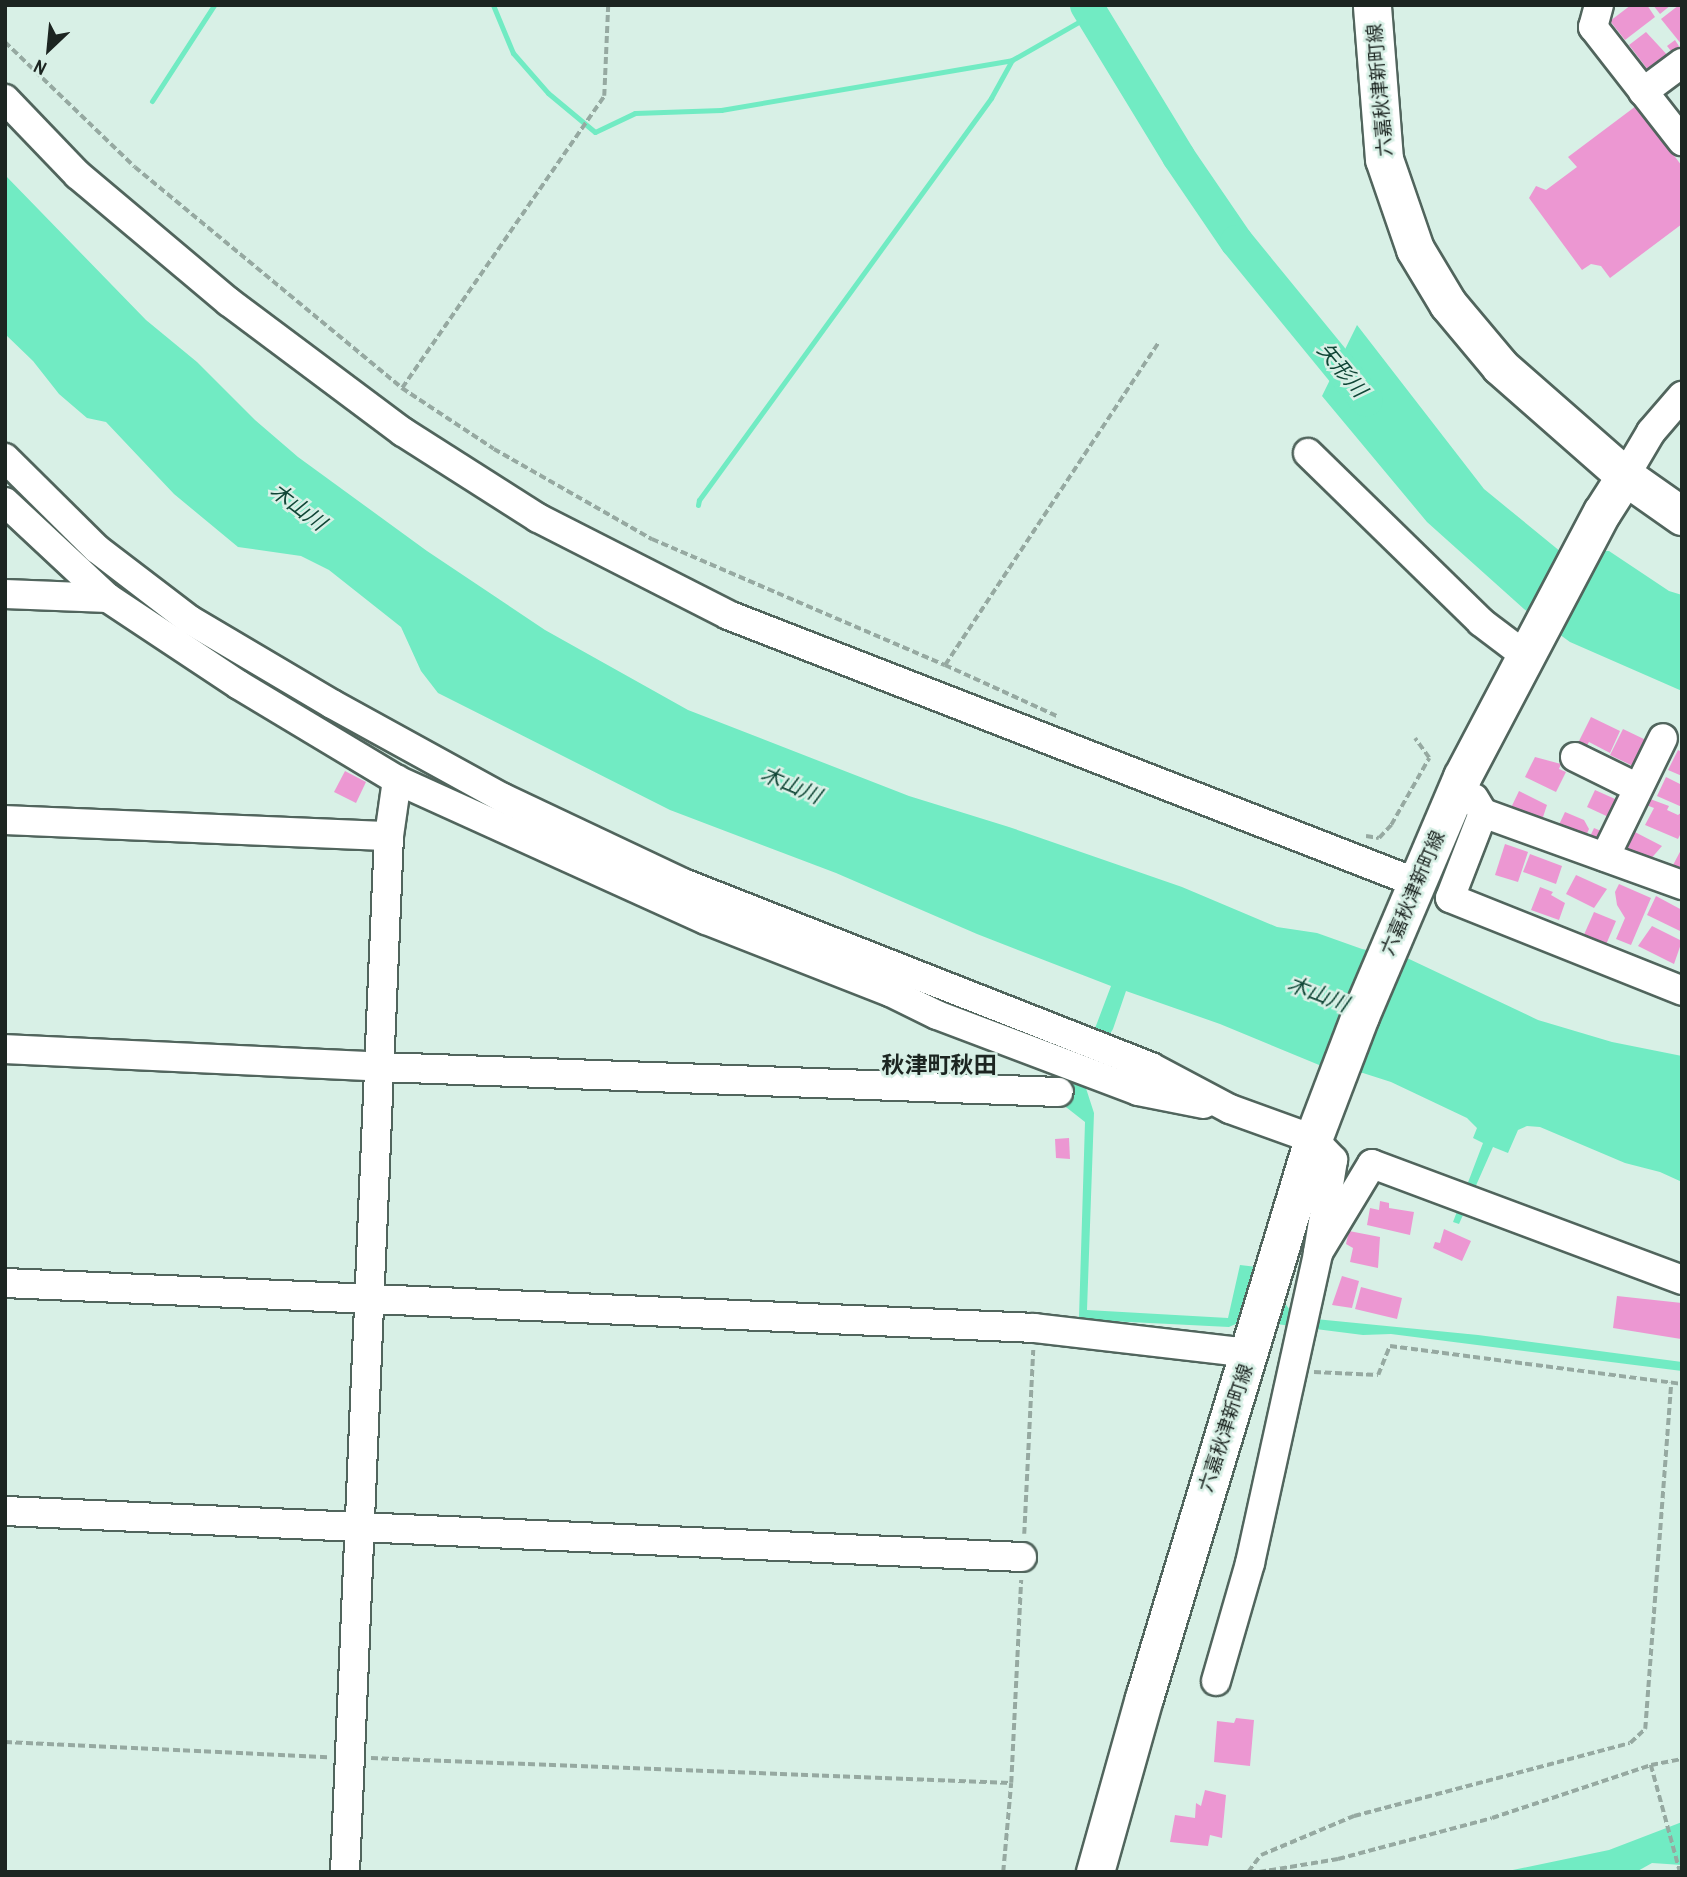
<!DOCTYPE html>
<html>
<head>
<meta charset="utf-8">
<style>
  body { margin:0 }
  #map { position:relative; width:1687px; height:1877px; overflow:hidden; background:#d8f0e6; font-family:"Archivo Narrow","Noto Sans JP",sans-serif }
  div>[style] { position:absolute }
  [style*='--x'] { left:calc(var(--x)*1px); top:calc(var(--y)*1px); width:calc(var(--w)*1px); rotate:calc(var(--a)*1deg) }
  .water>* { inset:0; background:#71ebc3 }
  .stream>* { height:5px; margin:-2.5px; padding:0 2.5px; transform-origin:2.5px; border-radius:2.5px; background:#71ebc3 }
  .river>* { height:33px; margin:-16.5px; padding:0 16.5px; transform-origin:16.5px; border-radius:16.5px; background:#71ebc3 }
  .building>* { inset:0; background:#ec97d2 }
  .path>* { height:3.5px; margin-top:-1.75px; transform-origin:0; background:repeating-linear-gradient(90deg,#96a9a1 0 7px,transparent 0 10.5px) }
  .roads { filter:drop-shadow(2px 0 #51655d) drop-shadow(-2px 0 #51655d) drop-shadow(0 2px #51655d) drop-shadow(0 -2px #51655d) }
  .minor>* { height:28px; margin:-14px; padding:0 14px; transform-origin:14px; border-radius:14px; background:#fff }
  .major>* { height:37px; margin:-18.5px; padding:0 18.5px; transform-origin:18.5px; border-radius:18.5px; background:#fff }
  span { translate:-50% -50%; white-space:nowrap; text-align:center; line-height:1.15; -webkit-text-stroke:5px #d8f0e6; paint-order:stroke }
  .street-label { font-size:19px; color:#1c2521 }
  .water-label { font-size:21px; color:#104636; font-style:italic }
  .quarter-label { font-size:23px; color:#1c2521; font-weight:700 }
  .frame { position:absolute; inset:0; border:7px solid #1c2521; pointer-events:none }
  .north { position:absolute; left:14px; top:14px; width:70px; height:70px; -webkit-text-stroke:5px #d8f0e6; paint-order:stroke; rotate:206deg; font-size:19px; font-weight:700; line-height:28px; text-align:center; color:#1c2521 }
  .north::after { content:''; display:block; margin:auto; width:24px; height:32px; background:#1c2521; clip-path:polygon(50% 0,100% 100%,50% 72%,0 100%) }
</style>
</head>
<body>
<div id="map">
  <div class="water">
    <i style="clip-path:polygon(5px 175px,146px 320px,197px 362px,255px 420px,298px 457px,427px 551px,545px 630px,688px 710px,909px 796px,1009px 827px,1182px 887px,1277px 927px,1317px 933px,1362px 949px,1407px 958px,1538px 1020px,1612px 1042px,1682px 1056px,1682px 1182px,1660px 1172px,1625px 1163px,1540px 1127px,1527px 1126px,1518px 1130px,1508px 1153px,1493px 1147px,1459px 1224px,1453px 1222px,1483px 1143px,1473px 1138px,1477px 1128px,1467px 1118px,1391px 1082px,1363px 1073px,1324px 1067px,1220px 1024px,1126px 991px,1113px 1029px,1083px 1079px,1094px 1113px,1087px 1310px,1228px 1318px,1240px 1265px,1257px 1267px,1253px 1278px,1284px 1302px,1295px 1317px,1478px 1335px,1682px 1362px,1682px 1371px,1391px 1334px,1363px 1335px,1276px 1324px,1238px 1323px,1229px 1327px,1090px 1320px,1079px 1317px,1085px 1122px,1057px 1100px,1059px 1092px,1077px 1076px,1111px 986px,977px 934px,836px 873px,670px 810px,438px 693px,421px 671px,401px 627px,329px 570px,301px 556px,238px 547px,174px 494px,106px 422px,87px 418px,59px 394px,33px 361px,5px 334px)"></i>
    <i style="clip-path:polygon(1357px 325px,1484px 489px,1561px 552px,1609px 551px,1669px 591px,1682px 595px,1682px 691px,1570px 642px,1524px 609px,1427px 522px,1322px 396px)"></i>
    <i style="clip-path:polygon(1682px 1822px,1682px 1865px,1652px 1863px,1636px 1872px,1503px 1872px,1609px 1850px)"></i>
  </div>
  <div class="stream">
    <i style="--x:493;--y:5;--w:52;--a:67.4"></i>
    <i style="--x:513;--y:53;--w:53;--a:48.8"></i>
    <i style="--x:548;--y:93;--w:61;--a:39.7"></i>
    <i style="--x:595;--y:132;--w:44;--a:-25.4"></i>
    <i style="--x:635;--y:113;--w:86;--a:-2"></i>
    <i style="--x:721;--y:110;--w:295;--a:-9.7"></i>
    <i style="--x:1012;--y:60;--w:91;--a:-29.7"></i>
    <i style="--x:152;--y:101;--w:114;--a:-57.1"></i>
    <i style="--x:698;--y:505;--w:5;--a:-79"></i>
    <i style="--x:699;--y:500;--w:497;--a:-54"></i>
    <i style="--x:991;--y:98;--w:43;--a:-61.1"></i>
  </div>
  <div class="river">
    <i style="--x:1086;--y:5;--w:177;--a:58.6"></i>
    <i style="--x:1178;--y:156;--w:103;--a:55.7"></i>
    <i style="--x:1236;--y:241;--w:205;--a:50.7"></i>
  </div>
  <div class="building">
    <i style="clip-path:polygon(1631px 5px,1647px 5px,1655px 17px,1625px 40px,1610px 21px)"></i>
    <i style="clip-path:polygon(1653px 5px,1671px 5px,1660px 14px)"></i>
    <i style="clip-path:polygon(1679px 5px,1682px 5px,1682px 45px,1661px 19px)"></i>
    <i style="clip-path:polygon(1646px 32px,1671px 59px,1651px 74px,1629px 45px)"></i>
    <i style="clip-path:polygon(1675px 40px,1682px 51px,1675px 56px,1667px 46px)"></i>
    <i style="clip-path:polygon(1636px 106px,1682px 166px,1682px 224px,1610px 278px,1601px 266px,1591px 264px,1582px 270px,1529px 198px,1536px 186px,1546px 190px,1577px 167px,1568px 157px)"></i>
    <i style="clip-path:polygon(1591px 717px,1620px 731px,1610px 753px,1589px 742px,1586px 747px,1578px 743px)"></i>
    <i style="clip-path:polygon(1623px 729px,1648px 741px,1635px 767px,1610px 755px)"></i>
    <i style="clip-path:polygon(1678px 750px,1682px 752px,1682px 776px,1668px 770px)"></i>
    <i style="clip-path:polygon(1535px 757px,1561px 764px,1559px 769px,1566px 772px,1556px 792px,1525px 777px)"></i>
    <i style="clip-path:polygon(345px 771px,366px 782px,356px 803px,334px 792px)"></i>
    <i style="clip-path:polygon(1666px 777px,1682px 785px,1682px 807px,1657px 796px)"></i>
    <i style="clip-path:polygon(1595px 790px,1624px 803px,1615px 820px,1587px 807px)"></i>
    <i style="clip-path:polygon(1519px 791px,1547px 805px,1539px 829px,1508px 814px)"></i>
    <i style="clip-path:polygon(1642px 796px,1669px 806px,1667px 810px,1678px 815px,1682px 812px,1682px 831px,1678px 839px,1645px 825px,1654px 808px,1639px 802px)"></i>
    <i style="clip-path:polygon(1565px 812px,1584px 820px,1589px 829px,1583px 843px,1556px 831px)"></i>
    <i style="clip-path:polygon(1594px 828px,1608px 834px,1602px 848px,1588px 841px)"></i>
    <i style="clip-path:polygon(1631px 830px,1662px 846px,1649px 861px,1623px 848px)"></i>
    <i style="clip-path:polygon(1505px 844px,1528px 852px,1518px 882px,1495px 875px)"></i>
    <i style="clip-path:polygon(1682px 848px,1682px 871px,1672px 867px)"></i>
    <i style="clip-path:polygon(1530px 854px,1562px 866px,1556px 884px,1523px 872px)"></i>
    <i style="clip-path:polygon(1576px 875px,1607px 889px,1594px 908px,1566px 894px)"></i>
    <i style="clip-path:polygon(1619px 884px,1651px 898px,1631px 945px,1616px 939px,1625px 918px,1617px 905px,1615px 892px)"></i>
    <i style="clip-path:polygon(1540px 887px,1553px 892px,1551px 895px,1565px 903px,1559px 920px,1531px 910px)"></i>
    <i style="clip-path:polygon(1656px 896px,1682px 910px,1680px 931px,1647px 915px)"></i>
    <i style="clip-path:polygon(1594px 912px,1616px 921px,1605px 947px,1583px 937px)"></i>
    <i style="clip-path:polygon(1652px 926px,1682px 941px,1674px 964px,1638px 946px)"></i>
    <i style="clip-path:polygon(1069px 1138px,1070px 1159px,1056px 1158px,1055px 1139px)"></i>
    <i style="clip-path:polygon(1380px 1201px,1389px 1203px,1389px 1208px,1414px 1212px,1410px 1235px,1367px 1225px,1370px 1208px,1379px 1210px)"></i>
    <i style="clip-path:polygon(1444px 1229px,1471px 1241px,1462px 1261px,1433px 1248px,1435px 1242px,1440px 1243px)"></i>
    <i style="clip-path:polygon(1349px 1231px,1380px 1237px,1378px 1268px,1350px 1262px,1353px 1248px,1346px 1244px)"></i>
    <i style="clip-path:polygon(1342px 1276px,1359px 1281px,1352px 1308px,1332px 1305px)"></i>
    <i style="clip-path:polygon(1361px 1287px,1402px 1298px,1397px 1319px,1355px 1309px)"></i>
    <i style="clip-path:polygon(1617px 1296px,1682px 1303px,1681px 1339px,1613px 1328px)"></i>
    <i style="clip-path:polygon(1236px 1718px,1254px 1720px,1250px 1766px,1214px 1762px,1217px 1721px,1234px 1723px)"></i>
    <i style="clip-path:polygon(1205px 1790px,1226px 1795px,1222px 1838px,1210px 1835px,1208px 1846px,1170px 1842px,1175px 1815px,1195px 1818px,1196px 1803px,1201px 1806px)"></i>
  </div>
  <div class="path">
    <i style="--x:5;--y:42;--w:180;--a:43.9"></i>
    <i style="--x:135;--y:167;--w:347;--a:39.6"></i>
    <i style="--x:402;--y:388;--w:110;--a:33.5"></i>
    <i style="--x:494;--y:449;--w:182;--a:29.7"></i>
    <i style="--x:652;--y:539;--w:319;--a:23.3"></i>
    <i style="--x:945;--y:665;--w:386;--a:-56.5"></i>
    <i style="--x:402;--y:388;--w:355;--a:-55.3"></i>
    <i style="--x:604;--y:96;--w:91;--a:-87.5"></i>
    <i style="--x:945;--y:665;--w:125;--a:24.5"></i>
    <i style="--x:1366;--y:836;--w:13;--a:9"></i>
    <i style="--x:1379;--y:838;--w:18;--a:-47"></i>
    <i style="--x:1391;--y:825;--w:77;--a:-60.4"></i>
    <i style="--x:1429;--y:758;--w:24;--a:-126"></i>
    <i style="--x:1314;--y:1372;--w:64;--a:2.7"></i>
    <i style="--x:1378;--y:1375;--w:31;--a:-68"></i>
    <i style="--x:1390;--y:1346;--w:294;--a:7.4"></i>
    <i style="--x:1024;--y:1534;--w:184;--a:-87.2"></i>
    <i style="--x:5;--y:1742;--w:323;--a:2.7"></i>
    <i style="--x:371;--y:1758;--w:640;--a:2.24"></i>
    <i style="--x:1651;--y:1765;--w:111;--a:74.8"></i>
    <i style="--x:1003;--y:1872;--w:89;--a:-84.9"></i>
    <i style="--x:1011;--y:1783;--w:203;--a:-87.2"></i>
    <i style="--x:1248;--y:1872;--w:21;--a:-53"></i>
    <i style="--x:1261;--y:1855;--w:101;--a:-22.8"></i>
    <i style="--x:1354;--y:1816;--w:285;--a:-14.8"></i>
    <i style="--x:1630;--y:1743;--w:21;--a:-43"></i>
    <i style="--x:1645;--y:1729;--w:347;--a:-85.7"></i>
    <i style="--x:1259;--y:1872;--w:80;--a:-9.3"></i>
    <i style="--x:1338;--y:1859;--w:159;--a:-14.9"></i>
    <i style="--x:1492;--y:1818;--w:168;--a:-18.4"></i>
    <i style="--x:1651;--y:1765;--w:32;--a:-11"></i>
  </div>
  <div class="roads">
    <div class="minor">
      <i style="--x:1599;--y:5;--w:23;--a:105"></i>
      <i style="--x:1593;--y:27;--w:145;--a:52"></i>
      <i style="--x:1643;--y:92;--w:49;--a:-36.6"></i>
      <i style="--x:5;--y:99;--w:105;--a:46.2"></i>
      <i style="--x:78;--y:175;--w:197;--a:40.1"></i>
      <i style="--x:229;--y:302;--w:217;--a:36.8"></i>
      <i style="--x:403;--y:432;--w:160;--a:32.5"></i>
      <i style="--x:538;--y:518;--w:213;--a:27"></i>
      <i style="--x:728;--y:615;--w:739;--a:21.25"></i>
      <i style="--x:1308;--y:453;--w:242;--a:44.3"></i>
      <i style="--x:1481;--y:622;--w:56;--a:37.1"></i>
      <i style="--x:5;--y:458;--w:129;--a:44.7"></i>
      <i style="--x:97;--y:549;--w:117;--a:37.4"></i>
      <i style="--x:190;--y:620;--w:165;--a:30.6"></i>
      <i style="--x:332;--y:704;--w:195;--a:28.8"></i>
      <i style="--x:503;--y:798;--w:199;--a:25.3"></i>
      <i style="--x:683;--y:883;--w:503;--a:21.46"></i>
      <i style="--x:1151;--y:1067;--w:89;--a:28"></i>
      <i style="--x:1230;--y:1109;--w:88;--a:19.9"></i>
      <i style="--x:1313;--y:1139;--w:29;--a:46"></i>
      <i style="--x:1333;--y:1160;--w:94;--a:99.2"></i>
      <i style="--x:1625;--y:476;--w:51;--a:-59.4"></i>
      <i style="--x:1651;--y:432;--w:48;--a:-49.3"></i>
      <i style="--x:5;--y:502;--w:141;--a:43"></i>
      <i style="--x:108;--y:598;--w:157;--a:33.6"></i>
      <i style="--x:239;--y:685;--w:184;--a:31"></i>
      <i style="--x:397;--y:780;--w:339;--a:24.4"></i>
      <i style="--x:706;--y:920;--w:198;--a:21.4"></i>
      <i style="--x:890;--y:992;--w:52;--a:26.1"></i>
      <i style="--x:937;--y:1015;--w:215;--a:20.7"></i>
      <i style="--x:1138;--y:1091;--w:67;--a:11.1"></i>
      <i style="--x:5;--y:594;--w:103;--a:2.2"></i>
      <i style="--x:1575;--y:757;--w:70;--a:26.2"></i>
      <i style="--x:1474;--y:798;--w:17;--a:59"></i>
      <i style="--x:1483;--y:813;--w:212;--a:19.9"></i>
      <i style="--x:1483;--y:813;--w:91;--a:111.2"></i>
      <i style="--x:1450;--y:898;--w:250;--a:21.8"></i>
      <i style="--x:5;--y:820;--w:384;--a:2.4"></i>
      <i style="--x:1605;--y:857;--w:132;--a:-64"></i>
      <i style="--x:5;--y:1049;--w:375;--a:2.7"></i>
      <i style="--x:380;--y:1067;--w:679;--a:2.11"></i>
      <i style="--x:5;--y:1283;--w:1030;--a:2.5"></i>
      <i style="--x:1034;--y:1328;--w:217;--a:6.6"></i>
      <i style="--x:5;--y:1511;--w:1018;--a:2.59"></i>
      <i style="--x:1216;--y:1681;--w:123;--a:-73.9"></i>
      <i style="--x:1250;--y:1563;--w:317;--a:-77.6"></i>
      <i style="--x:1318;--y:1253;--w:104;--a:-58.8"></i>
      <i style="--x:1372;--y:1164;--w:331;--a:20.5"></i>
      <i style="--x:345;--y:1872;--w:1037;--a:-87.57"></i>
      <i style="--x:389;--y:836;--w:57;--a:-81.9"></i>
    </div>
    <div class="major">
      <i style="--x:1625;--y:476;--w:70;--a:35.1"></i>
      <i style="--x:1095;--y:1872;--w:181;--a:-74.3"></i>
      <i style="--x:1144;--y:1698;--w:584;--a:-73.18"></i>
      <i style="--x:1313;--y:1139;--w:132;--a:-69.1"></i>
      <i style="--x:1360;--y:1016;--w:260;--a:-66.9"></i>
      <i style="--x:1462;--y:777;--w:300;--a:-62.2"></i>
      <i style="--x:1602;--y:512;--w:43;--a:-57.4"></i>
      <i style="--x:1625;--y:476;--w:167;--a:-138.7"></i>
      <i style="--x:1500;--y:366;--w:81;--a:-130"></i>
      <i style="--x:1448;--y:304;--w:64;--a:-121"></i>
      <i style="--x:1415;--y:249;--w:95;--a:-109"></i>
      <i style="--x:1384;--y:159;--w:154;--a:-94.5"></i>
    </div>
  </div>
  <div class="street-label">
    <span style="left:1380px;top:90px;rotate:-95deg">六嘉秋津新町線</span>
    <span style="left:1413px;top:893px;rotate:-67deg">六嘉秋津新町線</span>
    <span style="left:1226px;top:1428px;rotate:-72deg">六嘉秋津新町線</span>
  </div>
  <div class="water-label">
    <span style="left:1342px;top:370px;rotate:50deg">矢形川</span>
    <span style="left:298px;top:507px;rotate:37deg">木山川</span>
    <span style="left:791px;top:785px;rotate:23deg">木山川</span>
    <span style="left:1318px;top:994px;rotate:21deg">木山川</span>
  </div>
  <div class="quarter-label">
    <span style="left:939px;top:1065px">秋津町秋田</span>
  </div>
  <div class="frame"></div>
  <div class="north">N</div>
</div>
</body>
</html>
